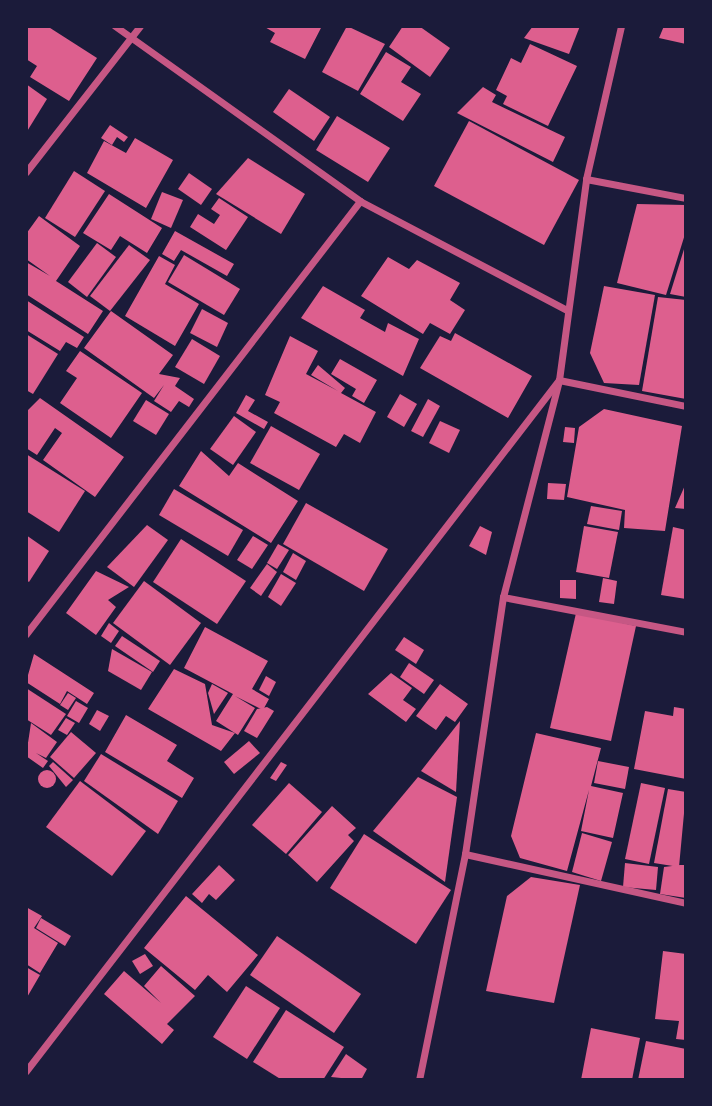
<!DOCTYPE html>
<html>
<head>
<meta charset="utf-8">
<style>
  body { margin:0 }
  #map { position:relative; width:712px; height:1106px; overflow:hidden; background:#1b1b3a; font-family:Figtree,sans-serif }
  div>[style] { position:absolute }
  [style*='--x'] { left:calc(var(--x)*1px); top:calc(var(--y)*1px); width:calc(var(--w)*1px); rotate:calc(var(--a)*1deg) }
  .building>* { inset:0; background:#dd5f8e }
  .round { border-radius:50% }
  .minor>* { height:7px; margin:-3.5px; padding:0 3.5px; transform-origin:3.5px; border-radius:3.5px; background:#c65784 }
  span { translate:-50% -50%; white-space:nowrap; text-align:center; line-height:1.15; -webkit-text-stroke:5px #1b1b3a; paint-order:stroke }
  .frame { position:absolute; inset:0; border:28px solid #1b1b3a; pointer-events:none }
</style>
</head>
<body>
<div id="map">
  <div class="building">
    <i style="clip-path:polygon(26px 26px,47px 26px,97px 58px,69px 101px,30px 77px,37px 66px,26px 59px)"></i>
    <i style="clip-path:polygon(263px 26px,322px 26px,305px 59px,270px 42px,275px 33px)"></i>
    <i style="clip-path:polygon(347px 26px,385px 44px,358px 91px,322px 72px)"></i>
    <i style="clip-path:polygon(403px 26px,419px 26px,450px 48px,430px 77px,389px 47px)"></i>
    <i style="clip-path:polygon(533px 26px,580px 26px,569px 54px,524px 38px)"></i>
    <i style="clip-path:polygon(664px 26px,686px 26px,686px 44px,659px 38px)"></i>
    <i style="clip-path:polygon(530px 44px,577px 66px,548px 126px,503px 104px,507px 96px,496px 90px,511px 58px,521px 63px)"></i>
    <i style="clip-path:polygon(386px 52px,411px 67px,401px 82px,421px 94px,403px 121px,360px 94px)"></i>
    <i style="clip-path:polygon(26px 84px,47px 99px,26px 133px)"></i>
    <i style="clip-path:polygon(483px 87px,496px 95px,492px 102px,565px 137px,553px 162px,457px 113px)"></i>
    <i style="clip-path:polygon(289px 89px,330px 117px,314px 141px,273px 112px)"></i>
    <i style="clip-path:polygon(337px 116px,390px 148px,368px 182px,316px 150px)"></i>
    <i style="clip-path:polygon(469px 121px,579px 180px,544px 245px,434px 186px)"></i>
    <i style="clip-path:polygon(110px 125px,128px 137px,124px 142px,117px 137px,112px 145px,101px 138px)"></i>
    <i style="clip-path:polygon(135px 138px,173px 160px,146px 208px,87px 173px,104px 141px,126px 153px)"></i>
    <i style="clip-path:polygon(248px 158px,305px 194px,281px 234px,216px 194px)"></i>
    <i style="clip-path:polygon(74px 171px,105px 191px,75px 237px,45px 218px)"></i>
    <i style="clip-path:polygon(189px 173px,212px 189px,201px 205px,178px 189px)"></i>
    <i style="clip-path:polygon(162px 192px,183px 200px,171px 228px,151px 219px)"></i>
    <i style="clip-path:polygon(109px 194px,162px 228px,147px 253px,120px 236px,111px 250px,83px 233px)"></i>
    <i style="clip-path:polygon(219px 198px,248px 217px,226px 250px,190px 227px,198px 214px,214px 224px,220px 215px,211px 209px)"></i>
    <i style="clip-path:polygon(637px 204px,686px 205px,686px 231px,666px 295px,617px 283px)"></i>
    <i style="clip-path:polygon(39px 216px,80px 246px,56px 281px,103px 311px,88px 334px,26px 294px,26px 262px,50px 276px,26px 259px,26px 234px)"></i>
    <i style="clip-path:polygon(175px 231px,234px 264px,227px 276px,181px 250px,174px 261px,162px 254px)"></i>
    <i style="clip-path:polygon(97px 243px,116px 257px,87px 297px,68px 282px)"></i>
    <i style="clip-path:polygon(129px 245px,150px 260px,110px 311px,90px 296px)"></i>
    <i style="clip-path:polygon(685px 246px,686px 246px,686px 297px,670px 294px)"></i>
    <i style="clip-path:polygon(184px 255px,240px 289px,224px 315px,168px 282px)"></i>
    <i style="clip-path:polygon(159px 256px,175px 265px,165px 284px,199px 304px,175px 346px,125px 316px)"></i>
    <i style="clip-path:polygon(388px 257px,409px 269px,417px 260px,460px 283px,450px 300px,465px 310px,450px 334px,430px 323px,423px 334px,361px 296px)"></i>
    <i style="clip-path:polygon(323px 286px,365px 310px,360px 318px,385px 332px,388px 323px,419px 339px,403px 376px,301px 318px)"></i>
    <i style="clip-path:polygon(604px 286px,655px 295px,639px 385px,604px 383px,590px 353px)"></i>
    <i style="clip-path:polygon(658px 297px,686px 300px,686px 399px,642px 391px)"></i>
    <i style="clip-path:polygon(26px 300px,84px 337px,77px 348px,66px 342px,60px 351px,26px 330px)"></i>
    <i style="clip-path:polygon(202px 309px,228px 323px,217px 347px,190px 333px)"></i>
    <i style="clip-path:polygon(111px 311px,173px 355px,159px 374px,180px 378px,175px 386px,194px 399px,189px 407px,179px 401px,171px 412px,154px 401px,164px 385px,154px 398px,84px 348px)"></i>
    <i style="clip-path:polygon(455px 333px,532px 376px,508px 418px,420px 368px,440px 336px,451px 341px)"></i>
    <i style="clip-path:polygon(26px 334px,58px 354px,33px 394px,26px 390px)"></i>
    <i style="clip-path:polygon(290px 336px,318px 351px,306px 374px,338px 391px,311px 375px,318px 365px,345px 388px,341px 393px,376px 412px,360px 443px,344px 434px,336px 447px,274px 413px,280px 402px,265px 395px)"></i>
    <i style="clip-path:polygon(192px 339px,220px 356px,204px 384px,175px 367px)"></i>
    <i style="clip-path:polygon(80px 351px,142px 393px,111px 438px,60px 403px,77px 378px,66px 371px)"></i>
    <i style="clip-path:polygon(340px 359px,377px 380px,364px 403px,352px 396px,356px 389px,331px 374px)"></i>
    <i style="clip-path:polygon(400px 394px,417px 404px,404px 427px,387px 417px)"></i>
    <i style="clip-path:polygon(246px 395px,255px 400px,248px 411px,268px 422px,264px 429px,236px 413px)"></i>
    <i style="clip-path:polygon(40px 398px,124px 457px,95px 497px,43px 460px,62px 433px,55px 428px,37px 455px,26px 448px,26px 412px)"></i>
    <i style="clip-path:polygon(428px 399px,440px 406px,423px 437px,411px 431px)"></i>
    <i style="clip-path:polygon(146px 400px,169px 414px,156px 435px,133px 421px)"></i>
    <i style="clip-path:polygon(604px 409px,682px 426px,665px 531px,624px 528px,625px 510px,567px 497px,579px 427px)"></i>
    <i style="clip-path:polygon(234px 416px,256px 432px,233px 465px,210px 449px)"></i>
    <i style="clip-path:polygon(440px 421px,460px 430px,449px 453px,429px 443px)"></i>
    <i style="clip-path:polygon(271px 426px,320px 454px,299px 490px,250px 463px)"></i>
    <i style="clip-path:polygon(565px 427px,575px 428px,574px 443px,563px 442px)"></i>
    <i style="clip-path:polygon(201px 451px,229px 476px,238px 463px,298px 501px,271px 543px,179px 486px)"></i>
    <i style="clip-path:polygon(26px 454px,85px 491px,59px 532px,26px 511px)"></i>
    <i style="clip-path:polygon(548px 483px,566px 484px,564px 500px,547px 499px)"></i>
    <i style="clip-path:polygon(686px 483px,686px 509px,675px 508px)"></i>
    <i style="clip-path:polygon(174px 489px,243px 530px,228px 556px,159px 515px)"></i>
    <i style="clip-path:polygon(306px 503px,388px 549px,364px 591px,283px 544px)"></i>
    <i style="clip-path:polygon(591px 506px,622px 511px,619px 530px,587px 524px)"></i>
    <i style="clip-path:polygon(147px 525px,168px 540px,134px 587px,107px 567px)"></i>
    <i style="clip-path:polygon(480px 526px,492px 532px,486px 555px,469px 546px)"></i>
    <i style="clip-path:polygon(584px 526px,618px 532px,609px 578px,576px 572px)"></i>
    <i style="clip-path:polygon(673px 527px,686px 530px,686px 599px,661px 595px)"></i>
    <i style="clip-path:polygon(26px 535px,49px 551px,29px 582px,26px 580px)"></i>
    <i style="clip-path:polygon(253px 536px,268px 545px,252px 569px,237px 560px)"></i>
    <i style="clip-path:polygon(181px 539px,246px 581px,217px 624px,153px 582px)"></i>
    <i style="clip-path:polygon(278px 544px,289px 550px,277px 569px,267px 563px)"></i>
    <i style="clip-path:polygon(293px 553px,306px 561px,296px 580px,283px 572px)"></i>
    <i style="clip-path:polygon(267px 564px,277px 572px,261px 596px,250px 588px)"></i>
    <i style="clip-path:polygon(96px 571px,129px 587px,108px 600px,116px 607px,96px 635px,66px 613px)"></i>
    <i style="clip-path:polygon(281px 574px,296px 583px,281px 606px,268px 597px)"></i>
    <i style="clip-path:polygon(603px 578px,617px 581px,614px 604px,599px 602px)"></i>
    <i style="clip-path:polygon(560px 580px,576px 580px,576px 599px,560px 598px)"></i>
    <i style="clip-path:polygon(144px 581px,201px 623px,170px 665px,113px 623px)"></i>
    <i style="clip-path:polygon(576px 613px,636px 626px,611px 741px,550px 728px)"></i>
    <i style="clip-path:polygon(109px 623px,119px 631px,111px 643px,101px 636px)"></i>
    <i style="clip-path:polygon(205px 627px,268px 661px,252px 689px,269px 699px,263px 710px,235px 696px,255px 708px,238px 735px,216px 721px,233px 694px,184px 668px)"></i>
    <i style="clip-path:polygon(122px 636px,160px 661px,153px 672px,115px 646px)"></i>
    <i style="clip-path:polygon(404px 637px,424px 650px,416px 664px,395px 650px)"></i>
    <i style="clip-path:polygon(112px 649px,152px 672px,141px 690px,108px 671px)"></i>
    <i style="clip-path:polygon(34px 654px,94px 693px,87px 704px,67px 691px,60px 704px,26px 682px)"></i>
    <i style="clip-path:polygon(409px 663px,434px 680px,424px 694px,400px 677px)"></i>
    <i style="clip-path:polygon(174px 669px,205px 684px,212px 725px,235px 733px,221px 751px,148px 709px)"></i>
    <i style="clip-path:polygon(391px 673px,412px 688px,403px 700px,416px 709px,406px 722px,368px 694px)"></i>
    <i style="clip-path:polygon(266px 676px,276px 682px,269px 696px,259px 690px)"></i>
    <i style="clip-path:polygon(212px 684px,228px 693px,214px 714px,208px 693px)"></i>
    <i style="clip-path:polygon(440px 684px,468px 704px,455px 722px,446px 716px,436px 730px,416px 716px)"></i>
    <i style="clip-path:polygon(26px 688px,66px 714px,51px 735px,26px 719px)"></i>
    <i style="clip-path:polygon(68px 693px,76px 698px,68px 710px,60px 705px)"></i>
    <i style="clip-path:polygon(76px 701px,88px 708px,79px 723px,67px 716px)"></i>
    <i style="clip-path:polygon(267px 707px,274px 711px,257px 738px,244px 731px,257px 709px)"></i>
    <i style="clip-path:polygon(674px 707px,686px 709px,686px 779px,634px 769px,645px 711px,673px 716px)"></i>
    <i style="clip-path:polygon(97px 710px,109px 716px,100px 731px,89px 724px)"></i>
    <i style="clip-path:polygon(126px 715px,177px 745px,167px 761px,194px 778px,182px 798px,105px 752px)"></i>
    <i style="clip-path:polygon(66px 718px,75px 723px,67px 735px,58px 730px)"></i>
    <i style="clip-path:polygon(460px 721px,456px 792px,421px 771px)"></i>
    <i style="clip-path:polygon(31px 723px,57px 742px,46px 758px,36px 753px,48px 761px,43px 768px,26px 756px)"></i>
    <i style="clip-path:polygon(71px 732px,96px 753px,74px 778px,50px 757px)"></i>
    <i style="clip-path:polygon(536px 733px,601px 748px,591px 786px,623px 793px,613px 838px,581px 831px,589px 790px,567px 871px,520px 858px,511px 836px)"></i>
    <i style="clip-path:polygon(249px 741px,260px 753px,234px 774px,224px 762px)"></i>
    <i style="clip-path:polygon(101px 754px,178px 801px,158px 834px,84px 781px)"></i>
    <i style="clip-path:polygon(598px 761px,629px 767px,625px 789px,594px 783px)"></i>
    <i style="clip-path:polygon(53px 762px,73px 780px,66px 787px,49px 766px)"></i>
    <i style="clip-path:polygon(281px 762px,287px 765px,276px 781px,270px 778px)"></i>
    <i class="round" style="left:38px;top:770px;width:18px;height:18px"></i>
    <i style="clip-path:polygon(418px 777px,457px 797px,445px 882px,373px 831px)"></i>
    <i style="clip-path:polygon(80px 781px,146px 831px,112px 876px,46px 827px)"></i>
    <i style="clip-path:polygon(289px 783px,322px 812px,286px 854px,252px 825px)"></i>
    <i style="clip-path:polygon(641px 783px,665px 788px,649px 864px,625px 859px)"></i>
    <i style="clip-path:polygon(668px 789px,686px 792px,679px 867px,654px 863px)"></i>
    <i style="clip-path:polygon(332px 806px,356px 828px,348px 835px,354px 841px,317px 882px,288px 855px)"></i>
    <i style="clip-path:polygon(582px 833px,612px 842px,601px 881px,572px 872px)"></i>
    <i style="clip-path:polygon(364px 834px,451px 890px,416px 944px,330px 888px)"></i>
    <i style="clip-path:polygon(625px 863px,658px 867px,656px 890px,623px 887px)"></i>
    <i style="clip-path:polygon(219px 865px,235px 880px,216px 900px,209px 894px,202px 903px,192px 894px)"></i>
    <i style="clip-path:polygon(680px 865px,686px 865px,686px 898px,660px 894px,664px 867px)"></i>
    <i style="clip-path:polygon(531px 877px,580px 885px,554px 1003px,486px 991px,507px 896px)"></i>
    <i style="clip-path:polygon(186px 896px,258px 955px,227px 992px,208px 975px,195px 990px,144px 948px)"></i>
    <i style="clip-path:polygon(26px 907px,42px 916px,34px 928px,58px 943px,40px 973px,26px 964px)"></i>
    <i style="clip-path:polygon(41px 918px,71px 936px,65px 946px,36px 928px)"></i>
    <i style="clip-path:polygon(277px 936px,361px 994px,334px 1033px,250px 975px)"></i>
    <i style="clip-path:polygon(663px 951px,686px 954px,686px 1040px,676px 1039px,679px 1021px,655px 1019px)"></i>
    <i style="clip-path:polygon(145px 954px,153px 966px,140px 974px,132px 961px)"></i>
    <i style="clip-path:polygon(161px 966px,195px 996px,167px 1024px,174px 1030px,162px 1044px,104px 994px,124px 971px,161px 1003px,144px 986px)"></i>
    <i style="clip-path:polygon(26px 967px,40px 975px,26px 999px)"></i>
    <i style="clip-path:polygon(246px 986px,280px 1008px,247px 1059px,213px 1037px)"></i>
    <i style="clip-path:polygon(286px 1010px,344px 1047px,323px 1080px,282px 1080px,253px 1062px)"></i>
    <i style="clip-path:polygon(591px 1028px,640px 1038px,632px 1080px,581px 1080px)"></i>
    <i style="clip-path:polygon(646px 1041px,686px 1049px,686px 1080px,638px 1080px)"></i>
    <i style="clip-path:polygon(346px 1054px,367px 1069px,361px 1080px,331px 1077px)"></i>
  </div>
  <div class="minor">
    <i style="--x:115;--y:26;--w:301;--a:35.5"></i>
    <i style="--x:360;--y:201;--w:234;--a:27.8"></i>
    <i style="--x:26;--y:172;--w:185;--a:-52"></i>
    <i style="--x:586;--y:179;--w:102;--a:10.8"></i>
    <i style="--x:503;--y:597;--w:186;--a:10.8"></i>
    <i style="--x:26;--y:634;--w:547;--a:-52.35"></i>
    <i style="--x:465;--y:854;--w:226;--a:12.5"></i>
    <i style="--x:26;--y:1071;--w:873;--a:-52.36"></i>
    <i style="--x:559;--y:380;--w:130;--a:11.6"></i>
    <i style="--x:419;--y:1080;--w:231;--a:-78.5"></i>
    <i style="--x:465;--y:854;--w:260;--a:-81.6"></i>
    <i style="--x:503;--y:597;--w:224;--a:-75.5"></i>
    <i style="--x:559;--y:380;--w:203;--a:-82.3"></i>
    <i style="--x:586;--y:179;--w:157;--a:-77.1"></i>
  </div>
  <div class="frame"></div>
</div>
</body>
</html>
